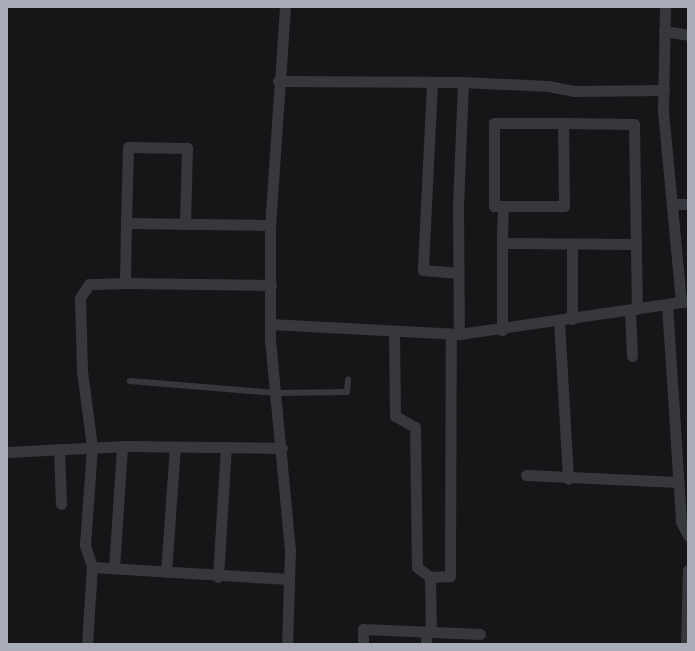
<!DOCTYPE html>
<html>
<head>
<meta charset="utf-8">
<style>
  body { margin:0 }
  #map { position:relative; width:695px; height:651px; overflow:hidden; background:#161618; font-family:"Source Sans 3",sans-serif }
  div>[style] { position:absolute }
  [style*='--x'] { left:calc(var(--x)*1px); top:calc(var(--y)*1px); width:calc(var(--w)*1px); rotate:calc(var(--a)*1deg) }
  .lane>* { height:5.5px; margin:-2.75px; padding:0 2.75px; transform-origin:2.75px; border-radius:2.75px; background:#37383d }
  .street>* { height:11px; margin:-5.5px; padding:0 5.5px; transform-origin:5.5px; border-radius:5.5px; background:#37383d }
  span { translate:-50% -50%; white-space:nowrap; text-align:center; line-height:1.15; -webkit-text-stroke:4px #111113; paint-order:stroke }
  .frame { position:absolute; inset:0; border:8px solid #a8adb8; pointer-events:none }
</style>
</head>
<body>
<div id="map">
  <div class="lane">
    <i style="--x:130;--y:381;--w:146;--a:4.7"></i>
    <i style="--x:276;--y:393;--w:71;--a:-0.8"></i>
    <i style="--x:347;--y:392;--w:12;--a:-85"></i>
  </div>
  <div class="street">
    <i style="--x:285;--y:7;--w:219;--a:93.9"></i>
    <i style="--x:270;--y:225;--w:114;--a:90"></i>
    <i style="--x:270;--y:339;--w:213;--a:84.6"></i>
    <i style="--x:290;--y:551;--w:93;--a:91.8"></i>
    <i style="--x:665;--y:7;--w:104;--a:91.1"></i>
    <i style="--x:663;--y:111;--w:192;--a:84.6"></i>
    <i style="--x:664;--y:31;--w:24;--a:9"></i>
    <i style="--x:278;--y:81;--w:185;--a:0.3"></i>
    <i style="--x:463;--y:82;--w:122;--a:92.3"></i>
    <i style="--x:458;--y:204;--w:130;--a:89.6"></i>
    <i style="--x:463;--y:82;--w:85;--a:2.7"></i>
    <i style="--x:548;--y:86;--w:26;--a:11"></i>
    <i style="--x:574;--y:91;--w:90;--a:-0.6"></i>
    <i style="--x:432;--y:83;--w:187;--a:92.8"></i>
    <i style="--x:423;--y:270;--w:35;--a:5"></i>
    <i style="--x:563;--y:123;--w:83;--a:89.3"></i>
    <i style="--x:564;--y:206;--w:70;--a:180"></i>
    <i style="--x:494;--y:206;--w:83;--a:-90"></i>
    <i style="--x:494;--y:123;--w:69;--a:0"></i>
    <i style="--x:563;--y:123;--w:71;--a:0.8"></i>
    <i style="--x:634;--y:124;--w:185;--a:89.1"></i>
    <i style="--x:672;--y:204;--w:16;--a:0"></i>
    <i style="--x:503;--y:206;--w:37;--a:92"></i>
    <i style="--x:502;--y:243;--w:134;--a:0.4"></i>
    <i style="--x:126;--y:223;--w:76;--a:-88.5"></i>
    <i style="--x:128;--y:147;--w:59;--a:1"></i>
    <i style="--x:187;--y:148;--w:76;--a:91.5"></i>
    <i style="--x:270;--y:225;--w:144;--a:-179.2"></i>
    <i style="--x:126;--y:223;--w:60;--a:91"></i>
    <i style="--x:125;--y:283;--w:146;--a:0.8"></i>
    <i style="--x:572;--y:244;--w:75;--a:90"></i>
    <i style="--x:125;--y:283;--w:36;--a:178"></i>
    <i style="--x:89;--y:284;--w:17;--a:123"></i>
    <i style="--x:80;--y:298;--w:73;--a:88.4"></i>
    <i style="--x:82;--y:371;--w:77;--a:82.5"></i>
    <i style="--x:92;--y:447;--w:98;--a:94.1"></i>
    <i style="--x:85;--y:545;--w:23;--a:72"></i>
    <i style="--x:92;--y:567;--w:197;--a:3.5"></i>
    <i style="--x:667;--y:304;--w:218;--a:86.3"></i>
    <i style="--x:681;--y:522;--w:15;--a:62"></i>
    <i style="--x:630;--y:310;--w:46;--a:87.5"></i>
    <i style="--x:559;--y:321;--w:158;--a:86.7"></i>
    <i style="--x:270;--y:324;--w:189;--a:3"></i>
    <i style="--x:459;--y:334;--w:231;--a:-8.2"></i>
    <i style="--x:502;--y:330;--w:87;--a:-90"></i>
    <i style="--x:394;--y:332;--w:84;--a:89.3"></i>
    <i style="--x:395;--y:416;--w:23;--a:29"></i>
    <i style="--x:415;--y:427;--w:140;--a:89.2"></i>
    <i style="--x:417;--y:567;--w:16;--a:38"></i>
    <i style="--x:430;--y:577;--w:55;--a:89"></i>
    <i style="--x:59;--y:449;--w:55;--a:87.9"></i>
    <i style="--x:7;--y:452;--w:118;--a:-2.9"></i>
    <i style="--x:125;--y:446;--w:157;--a:0.7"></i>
    <i style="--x:526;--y:475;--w:152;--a:2.6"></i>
    <i style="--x:114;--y:568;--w:122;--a:-86.2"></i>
    <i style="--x:166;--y:572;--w:125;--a:-85.9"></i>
    <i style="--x:218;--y:577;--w:130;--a:-86.5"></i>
    <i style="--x:430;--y:577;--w:20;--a:-3"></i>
    <i style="--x:450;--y:576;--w:242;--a:-89.8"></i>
    <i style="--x:87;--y:644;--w:77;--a:-86.3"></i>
    <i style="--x:363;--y:644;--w:15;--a:-90"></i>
    <i style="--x:363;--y:629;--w:117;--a:2.4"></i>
    <i style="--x:426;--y:644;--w:12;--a:-90"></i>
    <i style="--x:686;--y:644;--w:74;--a:-88.5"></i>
  </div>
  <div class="frame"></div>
</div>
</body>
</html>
